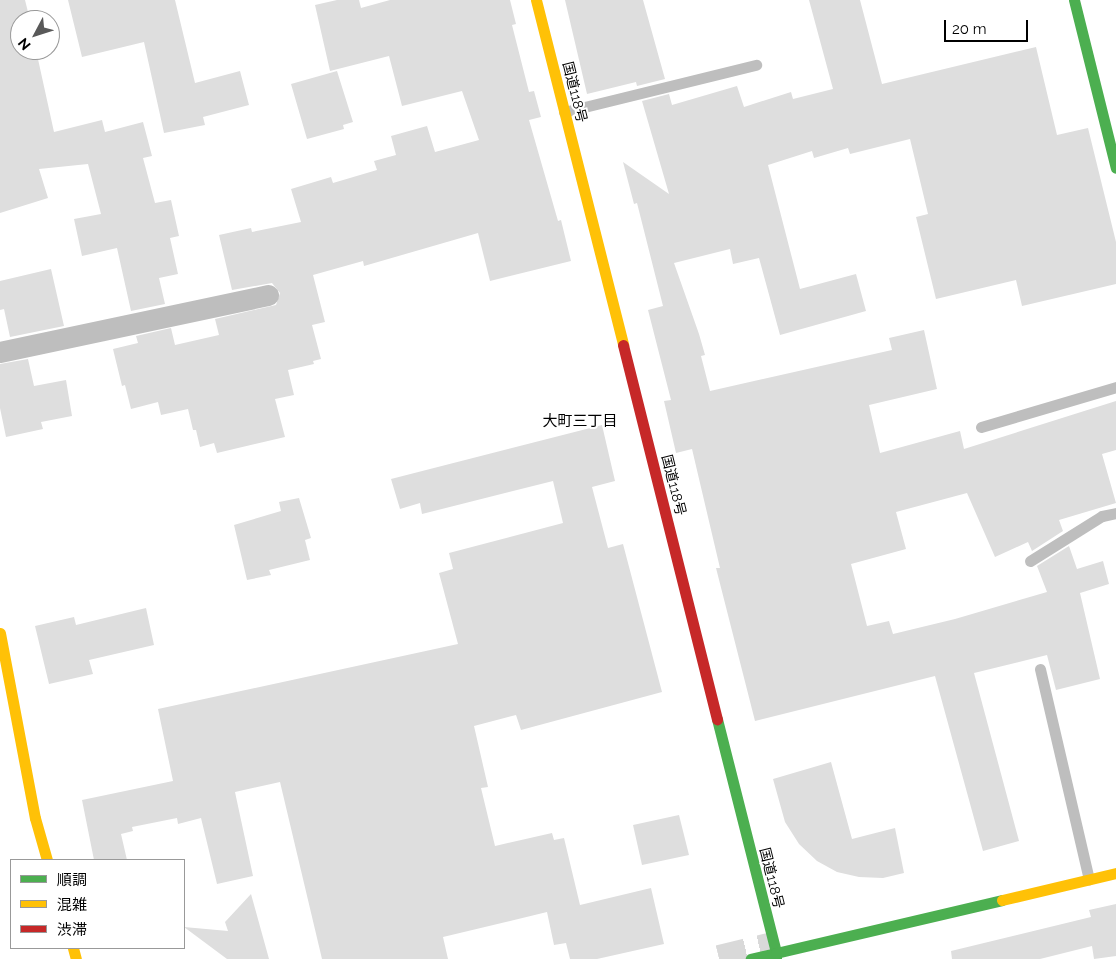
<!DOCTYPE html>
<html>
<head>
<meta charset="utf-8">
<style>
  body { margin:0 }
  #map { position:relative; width:1116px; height:959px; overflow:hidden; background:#fff; font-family:Raleway,"Noto Sans JP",sans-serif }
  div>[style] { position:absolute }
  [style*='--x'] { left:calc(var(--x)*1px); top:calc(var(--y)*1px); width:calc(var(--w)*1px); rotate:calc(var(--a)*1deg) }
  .building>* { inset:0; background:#dedede }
  .highway-tunnel>* { height:28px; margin-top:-14px; transform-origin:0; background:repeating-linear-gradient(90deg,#d9d9d9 0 28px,transparent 0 42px) }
  .lane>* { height:11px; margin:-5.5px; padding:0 5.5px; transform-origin:5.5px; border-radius:5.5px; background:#bebebe }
  .street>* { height:21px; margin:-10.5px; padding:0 10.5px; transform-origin:10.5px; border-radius:10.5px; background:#bebebe }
  .fast>* { height:11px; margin:-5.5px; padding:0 5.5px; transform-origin:5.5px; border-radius:5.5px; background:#4caf50 }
  .slow>* { height:11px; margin:-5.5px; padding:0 5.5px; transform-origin:5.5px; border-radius:5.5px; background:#ffc107 }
  .jam>* { height:11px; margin:-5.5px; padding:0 5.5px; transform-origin:5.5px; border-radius:5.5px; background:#c62828 }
  span { translate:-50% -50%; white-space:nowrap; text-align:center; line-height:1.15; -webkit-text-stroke:4px #fff; paint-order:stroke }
  .street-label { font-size:14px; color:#000 }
  .neighbourhood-label { font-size:15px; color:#000 }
  .legend { position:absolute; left:10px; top:859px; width:175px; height:90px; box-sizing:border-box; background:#fff; border:1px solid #999; margin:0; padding:6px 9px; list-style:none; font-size:15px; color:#000 }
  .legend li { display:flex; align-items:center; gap:10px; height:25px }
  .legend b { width:25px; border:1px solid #999 }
  .north { position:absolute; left:10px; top:10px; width:50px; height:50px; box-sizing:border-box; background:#fff; border:1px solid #999; border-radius:50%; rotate:230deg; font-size:14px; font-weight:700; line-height:20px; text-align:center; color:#000 }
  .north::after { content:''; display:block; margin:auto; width:18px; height:22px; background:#595959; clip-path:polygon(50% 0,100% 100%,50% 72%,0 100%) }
  .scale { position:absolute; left:944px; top:20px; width:84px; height:22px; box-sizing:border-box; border:2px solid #000; border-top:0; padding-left:6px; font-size:15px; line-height:18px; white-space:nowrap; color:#000; -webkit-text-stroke:4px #fff; paint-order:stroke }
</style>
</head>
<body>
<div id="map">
  <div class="building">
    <i style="clip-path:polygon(0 0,25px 0,30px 20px,20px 20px,20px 50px,36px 50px,54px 132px,102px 120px,105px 132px,143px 122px,152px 156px,143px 158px,155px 203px,171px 200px,179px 236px,170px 238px,178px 274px,159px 278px,165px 304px,131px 311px,117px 248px,82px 256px,74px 219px,101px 214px,88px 164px,39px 169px,48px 198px,0 213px)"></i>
    <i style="clip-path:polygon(68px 0,175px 0,195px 83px,240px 71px,249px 105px,203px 117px,205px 125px,164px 133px,144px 42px,82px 57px)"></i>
    <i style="clip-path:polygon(337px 0,359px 0,361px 8px,390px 0,510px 0,516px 24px,512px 25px,529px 92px,534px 91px,541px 117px,529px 120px,558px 221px,561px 220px,571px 261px,490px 281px,478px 233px,364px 266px,363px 261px,313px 275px,325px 322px,312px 325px,321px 359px,313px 361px,314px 364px,288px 370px,294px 395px,275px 399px,285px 437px,217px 453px,214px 443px,200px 447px,196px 430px,193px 430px,188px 409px,161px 415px,158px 402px,131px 409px,125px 385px,122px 386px,113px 349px,138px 343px,136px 336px,171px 328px,175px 345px,219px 335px,215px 319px,276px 305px,280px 293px,272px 283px,232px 290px,219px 235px,251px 228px,252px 232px,301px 222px,291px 189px,331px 177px,333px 183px,377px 170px,374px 161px,396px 155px,391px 136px,427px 126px,435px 152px,479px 140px,462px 91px,402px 106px,389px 56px,330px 71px,315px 5px)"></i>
    <i style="clip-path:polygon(565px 0,643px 0,665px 79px,637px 86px,636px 82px,587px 94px)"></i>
    <i style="clip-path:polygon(809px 0,860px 0,882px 84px,1036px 47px,1057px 135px,1088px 128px,1116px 242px,1116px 284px,1022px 306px,1016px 280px,936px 299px,916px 217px,928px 214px,910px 139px,850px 154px,848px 148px,814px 158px,812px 151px,768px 165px,800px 289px,856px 274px,866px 311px,780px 335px,759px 258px,733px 264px,730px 249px,674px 263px,699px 334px,705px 355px,701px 356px,710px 391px,892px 350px,889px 338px,924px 330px,937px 389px,869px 405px,880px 453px,960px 431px,964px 449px,1116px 401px,1116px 450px,1102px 454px,1116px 503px,1059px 520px,1063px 531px,1032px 551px,1028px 542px,995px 557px,967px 493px,896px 512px,906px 549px,851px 564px,867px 626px,889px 621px,893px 634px,955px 619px,1047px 592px,1037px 566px,1069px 546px,1077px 569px,1103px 561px,1109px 584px,1080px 593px,1100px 679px,1056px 690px,1047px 655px,974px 673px,1019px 841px,983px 851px,935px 676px,755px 721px,716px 568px,720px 568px,692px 449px,676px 453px,664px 401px,671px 400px,648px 310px,663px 306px,637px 203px,634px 204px,623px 162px,669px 194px,642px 101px,669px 94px,672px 105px,737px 86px,744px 107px,791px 92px,793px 99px,833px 89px)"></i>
    <i style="clip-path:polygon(337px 71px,353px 122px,343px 125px,344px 129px,307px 139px,291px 84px)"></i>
    <i style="clip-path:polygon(51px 269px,64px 326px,10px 337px,4px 309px,0 310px,0 281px)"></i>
    <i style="clip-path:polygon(28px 359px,34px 386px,66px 380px,72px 416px,41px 422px,43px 429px,6px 437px,0 408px,0 364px)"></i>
    <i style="clip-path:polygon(602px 425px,615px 481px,592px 487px,608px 548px,623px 544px,662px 692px,521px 730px,516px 715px,474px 726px,488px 787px,481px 788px,495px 846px,552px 833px,554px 840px,564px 838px,580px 905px,651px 888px,664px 944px,597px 959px,570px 959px,566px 943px,554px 945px,547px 912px,443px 937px,448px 959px,322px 959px,280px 782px,235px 792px,253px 876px,217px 884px,201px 818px,178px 824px,177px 818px,132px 827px,133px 831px,121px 834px,127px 860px,94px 860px,82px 800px,173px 781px,158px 709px,458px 644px,439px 573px,453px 569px,449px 553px,563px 523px,553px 481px,422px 514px,420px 503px,400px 509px,391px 479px)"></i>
    <i style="clip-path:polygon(299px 498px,311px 538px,305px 540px,310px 560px,269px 570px,271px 575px,247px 580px,234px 525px,281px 511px,279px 502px)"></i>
    <i style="clip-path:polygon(146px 608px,154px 645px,89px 660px,93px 674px,49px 684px,35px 626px,74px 617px,76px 625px)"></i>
    <i style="clip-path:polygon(831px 762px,852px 839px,895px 828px,904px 873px,883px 878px,859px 877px,837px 872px,817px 861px,799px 844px,785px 822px,773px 779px)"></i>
    <i style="clip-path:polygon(679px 815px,689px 855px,642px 865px,633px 825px)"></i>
    <i style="clip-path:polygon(251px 894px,269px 959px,227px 959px,184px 927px,228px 931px,225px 922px)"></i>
    <i style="clip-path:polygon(1116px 904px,1116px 956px,1094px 959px,1092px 946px,1040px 959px,952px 959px,951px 951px,1091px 917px,1089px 910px)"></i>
  </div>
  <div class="highway-tunnel">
    <i style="--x:719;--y:959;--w:56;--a:-13.5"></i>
  </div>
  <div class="lane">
    <i style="--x:564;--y:112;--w:198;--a:-13.8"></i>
    <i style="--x:981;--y:427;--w:141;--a:-16.5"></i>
    <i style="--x:1030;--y:561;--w:85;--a:-32"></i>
    <i style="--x:1102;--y:516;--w:14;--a:-12"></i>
    <i style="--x:1040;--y:669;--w:216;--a:76.9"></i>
  </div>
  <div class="street">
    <i style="--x:0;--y:352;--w:274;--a:-12"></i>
  </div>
  <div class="fast">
    <i style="--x:1074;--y:0;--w:173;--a:76"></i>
    <i style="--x:717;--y:719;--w:241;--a:75.8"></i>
    <i style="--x:776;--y:953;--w:26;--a:167"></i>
    <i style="--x:776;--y:959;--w:6;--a:-90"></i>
    <i style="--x:776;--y:953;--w:232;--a:-13.2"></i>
  </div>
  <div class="slow">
    <i style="--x:536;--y:0;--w:356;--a:75.8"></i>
    <i style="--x:0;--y:633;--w:188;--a:79.3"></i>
    <i style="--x:35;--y:818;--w:44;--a:74.1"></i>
    <i style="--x:1002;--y:900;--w:117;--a:-13.3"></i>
    <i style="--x:73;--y:948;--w:11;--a:75"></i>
  </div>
  <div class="jam">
    <i style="--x:623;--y:345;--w:386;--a:75.9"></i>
  </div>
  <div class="street-label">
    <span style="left:575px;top:92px;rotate:76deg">国道118号</span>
    <span style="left:674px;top:485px;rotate:76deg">国道118号</span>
    <span style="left:772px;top:878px;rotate:76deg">国道118号</span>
  </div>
  <div class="neighbourhood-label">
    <span style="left:580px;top:422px">大町三丁目</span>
  </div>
  <ul class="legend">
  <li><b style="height:6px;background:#4caf50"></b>順調</li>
  <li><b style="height:6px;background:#ffc107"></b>混雑</li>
  <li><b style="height:6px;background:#c62828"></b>渋滞</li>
  </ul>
  <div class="north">N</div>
  <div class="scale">20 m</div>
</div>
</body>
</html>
